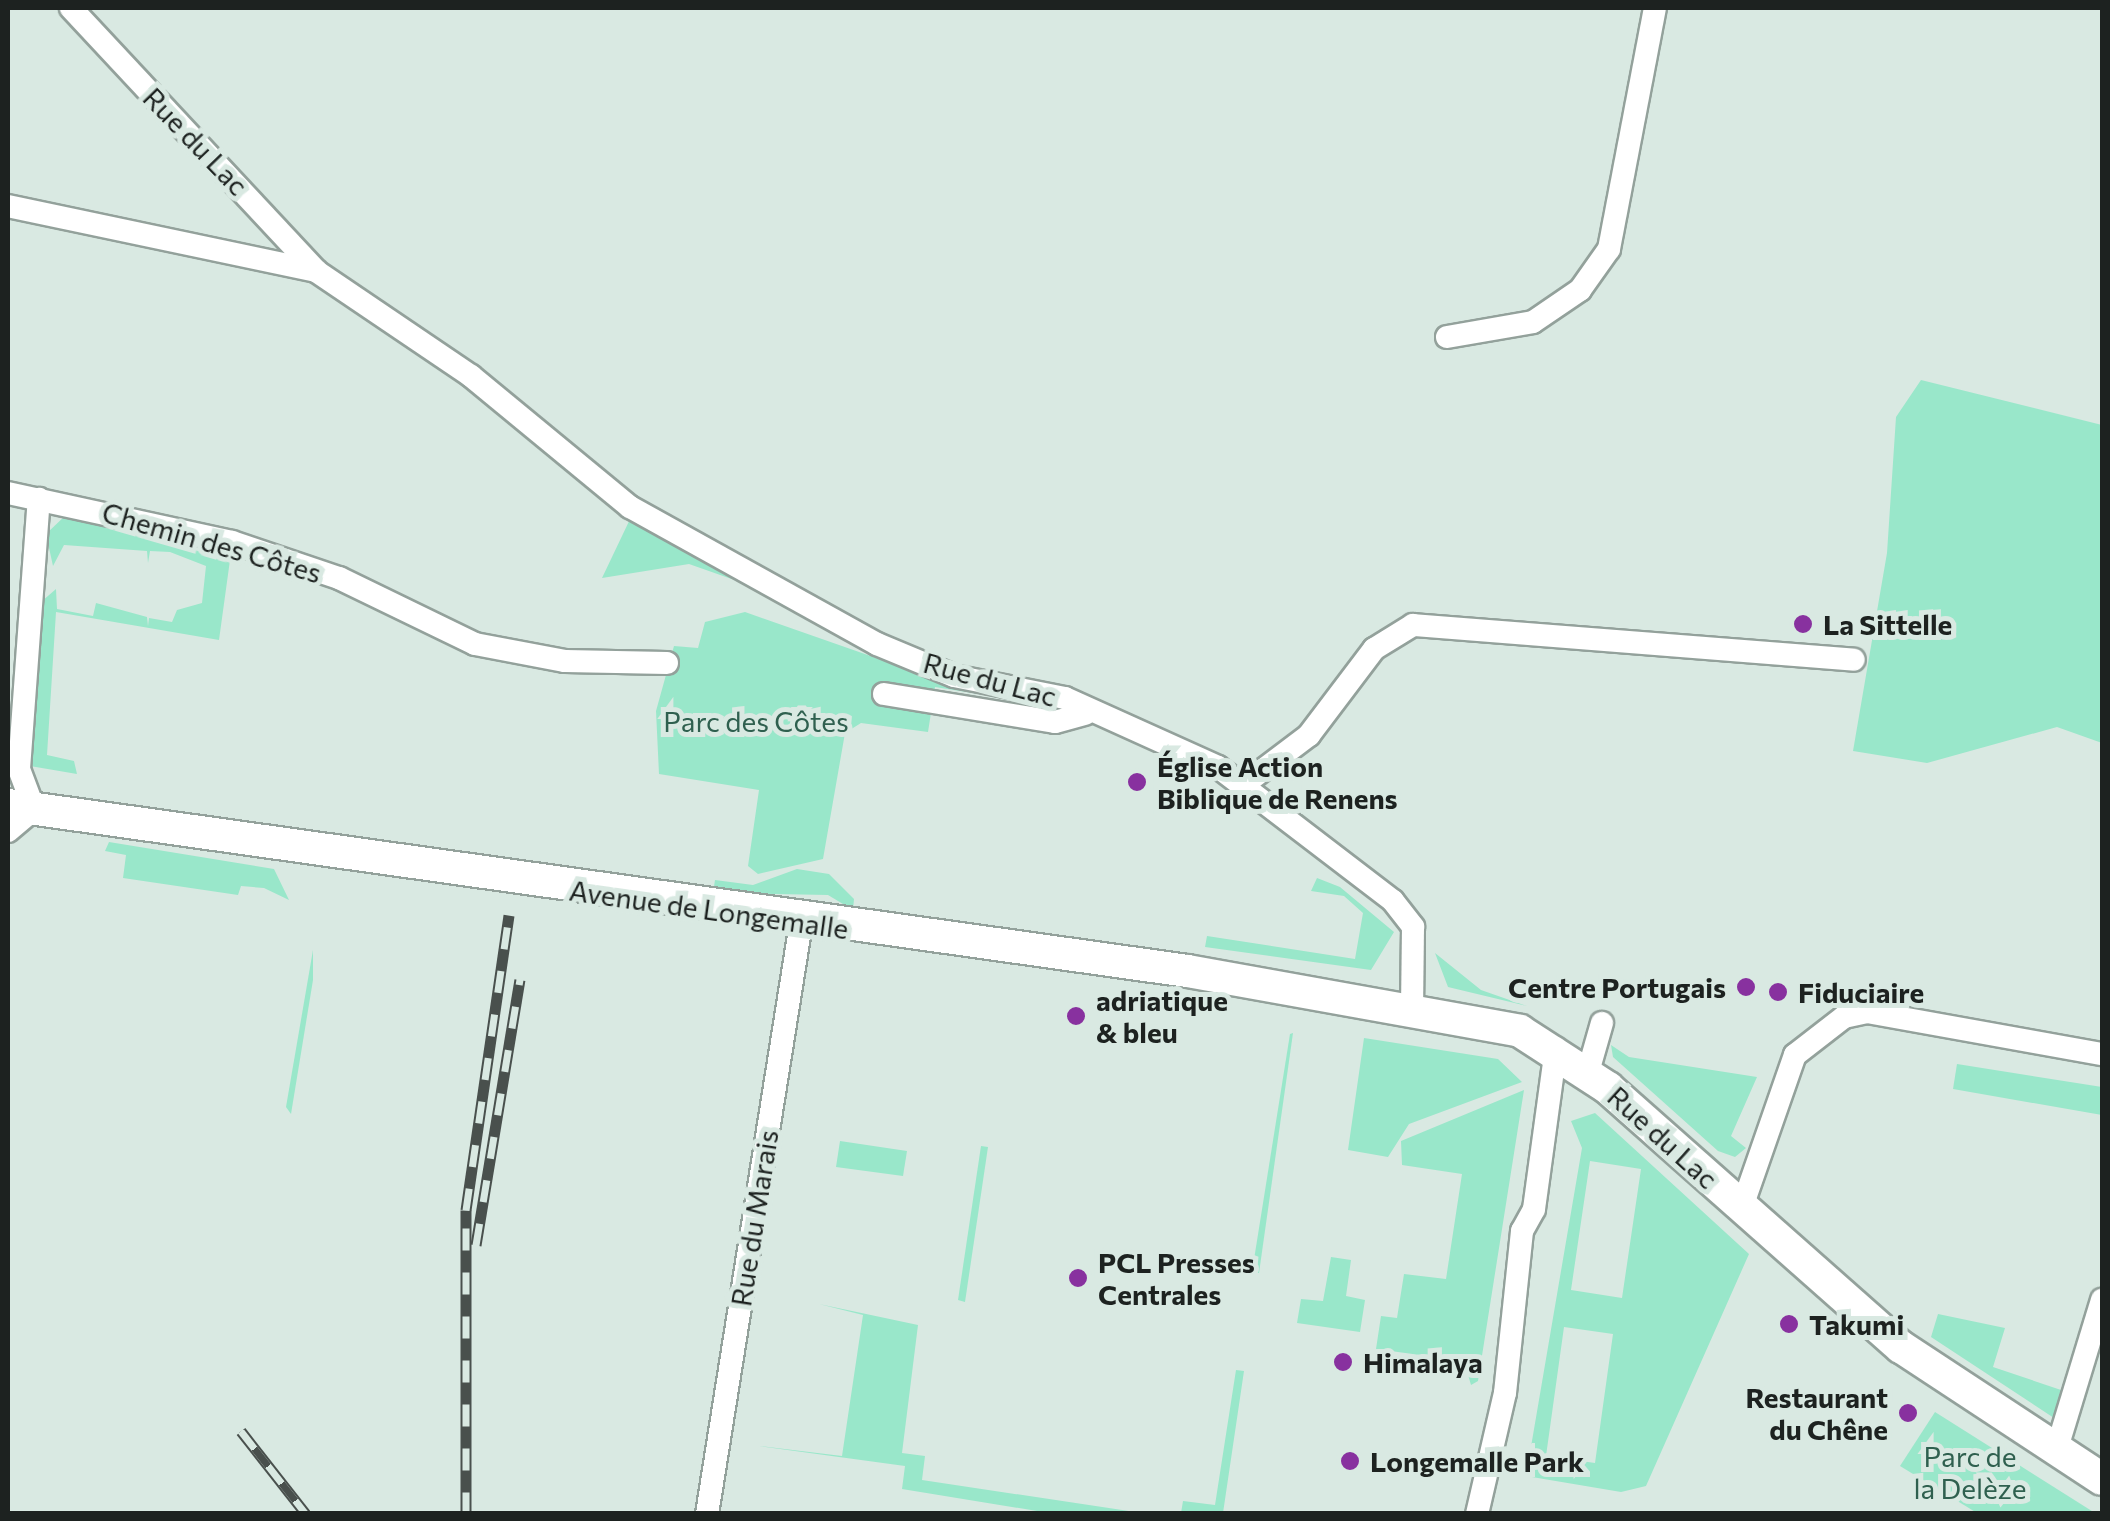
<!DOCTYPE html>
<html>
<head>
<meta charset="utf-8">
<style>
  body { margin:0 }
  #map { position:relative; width:2110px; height:1521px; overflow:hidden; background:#d9e9e2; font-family:Commissioner,sans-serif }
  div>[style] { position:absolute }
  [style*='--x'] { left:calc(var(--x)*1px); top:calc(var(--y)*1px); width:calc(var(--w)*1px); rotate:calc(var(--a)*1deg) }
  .green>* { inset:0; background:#99e7ca }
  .roads { filter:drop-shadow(2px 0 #93a19b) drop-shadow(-2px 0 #93a19b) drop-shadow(0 2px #93a19b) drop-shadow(0 -2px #93a19b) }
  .street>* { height:22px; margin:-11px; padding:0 11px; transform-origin:11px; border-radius:11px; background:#fff }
  .secondary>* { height:32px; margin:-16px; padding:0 16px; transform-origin:16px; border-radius:16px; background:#fff }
  .rail>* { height:11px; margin-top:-5.5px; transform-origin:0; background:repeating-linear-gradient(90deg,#d9e9e2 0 22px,#49504d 0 44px); box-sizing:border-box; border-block:2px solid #49504d }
  .dots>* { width:28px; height:28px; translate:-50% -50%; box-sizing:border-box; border:5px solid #d9e9e2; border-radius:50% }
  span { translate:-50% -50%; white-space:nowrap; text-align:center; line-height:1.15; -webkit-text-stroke:10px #d9e9e2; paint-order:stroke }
  .street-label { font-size:28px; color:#1d2220 }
  .poi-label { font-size:28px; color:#1d2220; font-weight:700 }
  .left { translate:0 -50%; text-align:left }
  .right { translate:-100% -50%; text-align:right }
  .park-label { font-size:28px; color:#2f604f }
  .frame { position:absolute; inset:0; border:10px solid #1d2220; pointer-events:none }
</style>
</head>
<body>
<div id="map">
  <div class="green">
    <i style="clip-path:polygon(1921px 380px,2102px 425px,2102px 743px,2057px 727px,1927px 763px,1853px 751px,1887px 553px,1896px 417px)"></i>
    <i style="clip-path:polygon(67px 514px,230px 560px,219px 640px,56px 612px,47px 755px,74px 761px,77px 774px,30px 766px,41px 602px,56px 589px,57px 609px,93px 616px,96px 603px,147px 617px,148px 626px,149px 618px,172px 622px,177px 610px,202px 603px,206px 566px,170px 552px,150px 551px,148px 563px,147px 551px,64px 545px,53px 566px,46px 534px)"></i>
    <i style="clip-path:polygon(632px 515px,760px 589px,689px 564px,602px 578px)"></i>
    <i style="clip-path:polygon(745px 612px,979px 694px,935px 687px,928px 732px,861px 723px,845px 733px,823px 859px,758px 874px,748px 866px,759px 790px,659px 774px,656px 711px,674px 646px,698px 648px,705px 622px)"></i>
    <i style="clip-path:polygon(109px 842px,274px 869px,289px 900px,264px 888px,241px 886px,238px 895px,123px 878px,126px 855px,105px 851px)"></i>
    <i style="clip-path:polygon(797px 869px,829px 874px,854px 899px,853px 910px,828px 895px,713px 893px,715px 880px,753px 885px)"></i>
    <i style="clip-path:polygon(1317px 878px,1340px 887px,1394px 932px,1371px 970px,1205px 947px,1207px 936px,1355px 959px,1363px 913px,1344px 896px,1311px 891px)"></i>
    <i style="clip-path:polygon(313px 950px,313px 980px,291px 1114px,286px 1107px)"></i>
    <i style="clip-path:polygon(1435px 953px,1481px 990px,1527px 1006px,1448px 987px)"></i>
    <i style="clip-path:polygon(1293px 1033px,1259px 1273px,1252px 1272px,1290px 1034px)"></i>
    <i style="clip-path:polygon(1364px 1038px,1498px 1059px,1522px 1082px,1409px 1124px,1388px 1157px,1348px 1150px)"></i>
    <i style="clip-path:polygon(1611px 1045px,1629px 1057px,1757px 1077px,1731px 1136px,1746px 1148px,1735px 1157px,1718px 1151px,1613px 1057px)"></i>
    <i style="clip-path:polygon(1957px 1064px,2102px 1087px,2102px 1115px,1953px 1089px)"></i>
    <i style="clip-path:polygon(1524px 1090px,1478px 1381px,1471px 1385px,1464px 1361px,1376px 1349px,1381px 1316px,1397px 1318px,1404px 1274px,1446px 1279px,1462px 1174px,1402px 1165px,1401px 1141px)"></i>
    <i style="clip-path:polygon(evenodd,1595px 1113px,1749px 1254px,1646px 1486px,1621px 1492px,1526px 1476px,1582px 1148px,1571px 1121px,1595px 1113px,1590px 1161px,1641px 1169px,1622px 1298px,1571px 1290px,1590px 1161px,1595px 1113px,1564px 1327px,1613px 1334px,1595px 1463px,1546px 1456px,1564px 1327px)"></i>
    <i style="clip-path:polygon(840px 1141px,907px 1151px,903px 1176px,836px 1167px)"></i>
    <i style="clip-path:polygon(981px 1146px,988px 1147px,965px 1302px,958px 1300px)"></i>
    <i style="clip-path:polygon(1331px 1257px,1351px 1260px,1346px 1296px,1365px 1300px,1360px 1332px,1297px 1323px,1301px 1299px,1323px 1301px)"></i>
    <i style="clip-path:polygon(819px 1304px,918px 1325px,902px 1453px,925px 1456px,922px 1480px,1142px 1513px,1049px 1513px,902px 1489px,905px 1466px,759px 1446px,842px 1456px,863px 1315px)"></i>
    <i style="clip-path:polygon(1938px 1314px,2005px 1328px,1993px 1367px,2064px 1391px,2054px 1418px,1931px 1337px)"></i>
    <i style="clip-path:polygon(1236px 1370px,1244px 1371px,1223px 1513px,1181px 1513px,1183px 1501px,1215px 1505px)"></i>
    <i style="clip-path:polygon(1935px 1412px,2095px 1513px,1977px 1513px,1900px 1466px)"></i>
  </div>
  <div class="roads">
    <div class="street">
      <i style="--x:71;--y:8;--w:359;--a:47"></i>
      <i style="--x:316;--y:271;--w:187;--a:34.1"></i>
      <i style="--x:471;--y:376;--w:206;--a:39.5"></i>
      <i style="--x:630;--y:507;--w:282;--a:29"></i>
      <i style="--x:877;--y:644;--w:83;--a:22.6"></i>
      <i style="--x:954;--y:676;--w:113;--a:11.2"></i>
      <i style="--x:1065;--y:698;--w:168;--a:24.3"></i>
      <i style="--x:1218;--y:767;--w:220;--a:37.4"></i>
      <i style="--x:1393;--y:901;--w:33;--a:52"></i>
      <i style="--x:1413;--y:927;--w:79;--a:90.7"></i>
      <i style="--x:8;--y:206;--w:315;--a:11.9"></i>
      <i style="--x:1447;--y:337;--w:87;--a:-9.9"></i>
      <i style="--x:1533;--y:322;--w:57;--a:-34.2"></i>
      <i style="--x:1580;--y:290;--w:50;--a:-54.7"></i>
      <i style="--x:1609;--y:249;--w:245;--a:-79.2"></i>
      <i style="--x:8;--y:493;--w:229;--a:12.3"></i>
      <i style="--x:232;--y:542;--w:113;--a:18.6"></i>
      <i style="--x:339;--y:578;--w:151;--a:25.9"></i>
      <i style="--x:475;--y:644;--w:92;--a:10.7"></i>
      <i style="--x:565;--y:661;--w:102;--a:1.1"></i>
      <i style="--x:884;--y:694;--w:173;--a:9.3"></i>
      <i style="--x:1055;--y:722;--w:31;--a:-15"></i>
      <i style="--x:1243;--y:785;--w:83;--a:-37.1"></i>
      <i style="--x:1309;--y:735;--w:108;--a:-52.9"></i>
      <i style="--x:1374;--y:649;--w:46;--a:-31.6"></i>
      <i style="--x:1413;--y:625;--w:442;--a:4.5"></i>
      <i style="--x:8;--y:831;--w:34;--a:-40"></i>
      <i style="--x:34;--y:809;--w:43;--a:-110.6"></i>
      <i style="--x:19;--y:769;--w:271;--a:-85.8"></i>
      <i style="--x:1588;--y:1072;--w:51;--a:-74.1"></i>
      <i style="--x:1742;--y:1207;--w:161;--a:-70.8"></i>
      <i style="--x:1795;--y:1055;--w:62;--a:-37.8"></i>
      <i style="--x:1844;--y:1017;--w:25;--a:-12"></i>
      <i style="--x:1868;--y:1012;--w:238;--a:10.2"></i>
      <i style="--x:2057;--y:1448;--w:155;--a:-73.1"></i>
      <i style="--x:707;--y:1514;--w:598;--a:-80.96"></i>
      <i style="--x:1477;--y:1514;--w:124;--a:-77"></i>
      <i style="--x:1505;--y:1393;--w:163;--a:-84"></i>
      <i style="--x:1522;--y:1231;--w:25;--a:-61"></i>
      <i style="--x:1534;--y:1209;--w:162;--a:-82.2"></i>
    </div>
    <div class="secondary">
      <i style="--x:8;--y:805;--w:1192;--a:8.01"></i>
      <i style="--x:1188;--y:971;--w:337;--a:10.2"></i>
      <i style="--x:1520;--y:1031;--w:105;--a:32.9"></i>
      <i style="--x:1608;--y:1088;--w:391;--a:41.5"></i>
      <i style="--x:1901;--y:1347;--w:240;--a:33.3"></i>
    </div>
  </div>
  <div class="rail">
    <i style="--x:476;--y:1245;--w:269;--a:-80.6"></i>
    <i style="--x:241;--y:1431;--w:105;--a:51.9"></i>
    <i style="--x:466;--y:1514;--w:304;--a:-90"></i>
    <i style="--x:466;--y:1210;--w:298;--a:-81.7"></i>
  </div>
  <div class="dots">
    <i style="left:1803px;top:624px;background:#88319f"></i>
    <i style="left:1137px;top:782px;background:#88319f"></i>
    <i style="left:1746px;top:987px;background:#88319f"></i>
    <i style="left:1778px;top:992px;background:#88319f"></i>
    <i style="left:1076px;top:1016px;background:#88319f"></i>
    <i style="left:1078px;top:1278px;background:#88319f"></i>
    <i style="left:1789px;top:1324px;background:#88319f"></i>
    <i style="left:1343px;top:1362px;background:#88319f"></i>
    <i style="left:1908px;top:1413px;background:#88319f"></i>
    <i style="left:1350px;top:1461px;background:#88319f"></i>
  </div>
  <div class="street-label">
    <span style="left:196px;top:141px;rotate:46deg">Rue du Lac</span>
    <span style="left:212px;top:542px;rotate:16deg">Chemin des Côtes</span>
    <span style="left:990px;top:679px;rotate:15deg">Rue du Lac</span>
    <span style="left:709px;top:909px;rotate:8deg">Avenue de Longemalle</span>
    <span style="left:1663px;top:1137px;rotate:42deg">Rue du Lac</span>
    <span style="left:754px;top:1218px;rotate:-81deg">Rue du Marais</span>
  </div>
  <div class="poi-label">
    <span class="left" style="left:1823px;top:624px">La Sittelle</span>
    <span class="left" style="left:1157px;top:782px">Église Action<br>Biblique de Renens</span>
    <span class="right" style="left:1726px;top:987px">Centre Portugais</span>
    <span class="left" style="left:1798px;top:992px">Fiduciaire</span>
    <span class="left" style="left:1096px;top:1016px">adriatique<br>&amp; bleu</span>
    <span class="left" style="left:1098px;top:1278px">PCL Presses<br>Centrales</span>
    <span class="left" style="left:1809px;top:1324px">Takumi</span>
    <span class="left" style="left:1363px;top:1362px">Himalaya</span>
    <span class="right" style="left:1888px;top:1413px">Restaurant<br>du Chêne</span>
    <span class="left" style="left:1370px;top:1461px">Longemalle Park</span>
  </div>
  <div class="park-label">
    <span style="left:756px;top:721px">Parc des Côtes</span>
    <span style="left:1970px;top:1472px">Parc de<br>la Delèze</span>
  </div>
  <div class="frame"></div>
</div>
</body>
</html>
